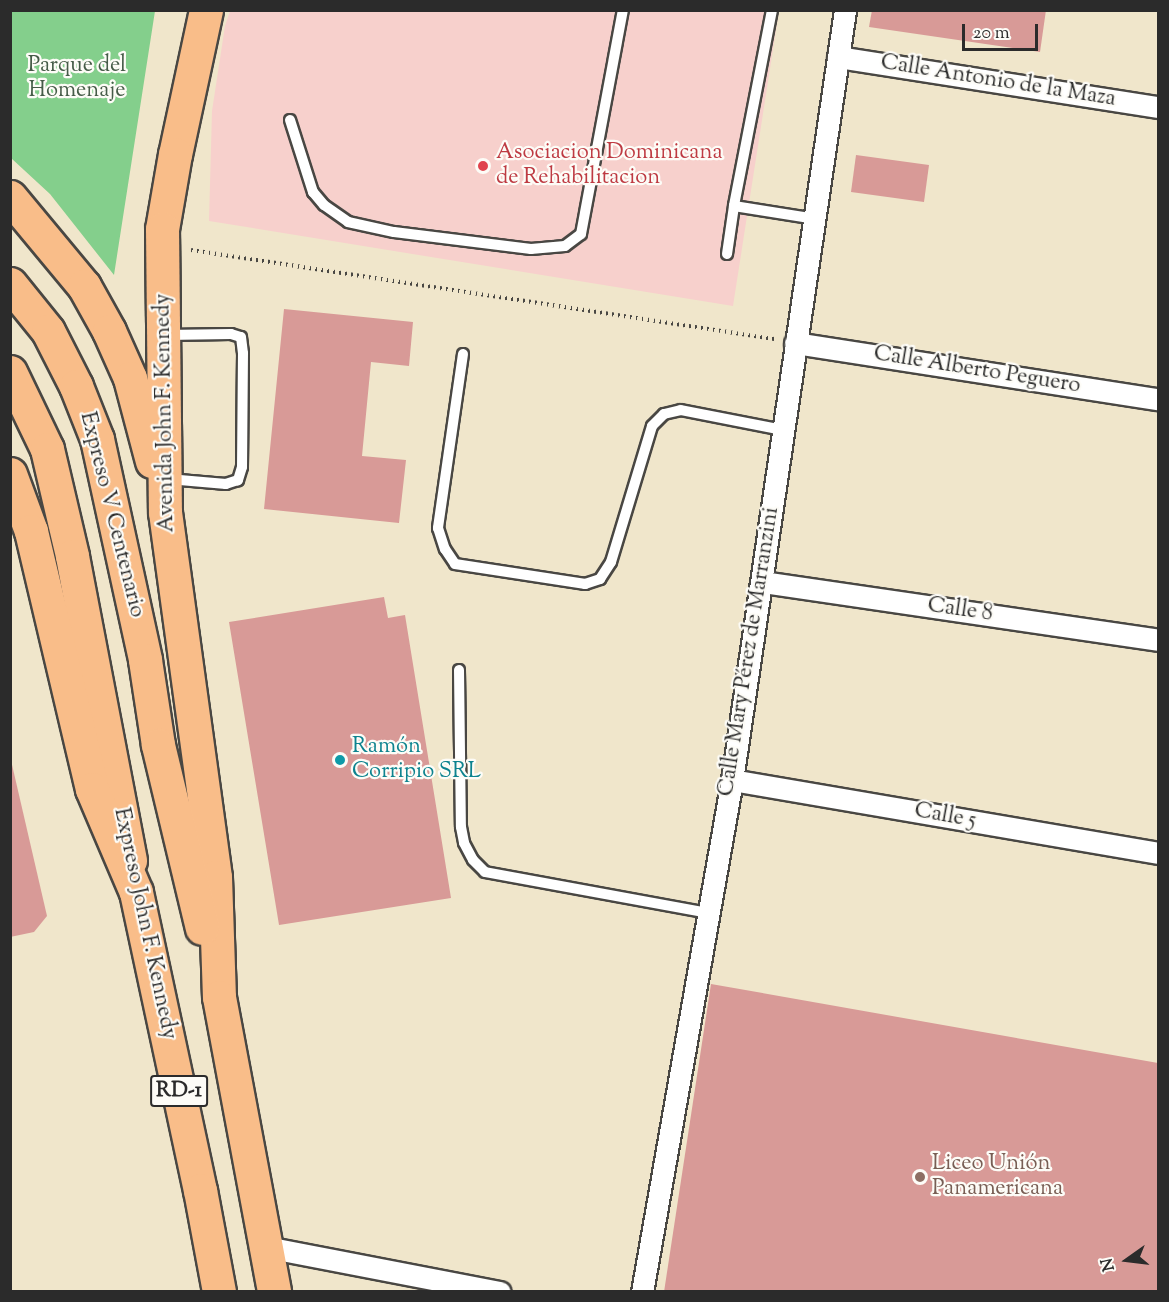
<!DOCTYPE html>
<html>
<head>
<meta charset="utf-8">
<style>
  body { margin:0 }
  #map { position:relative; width:1169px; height:1302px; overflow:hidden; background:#f0e6cb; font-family:"Sorts Mill Goudy",serif }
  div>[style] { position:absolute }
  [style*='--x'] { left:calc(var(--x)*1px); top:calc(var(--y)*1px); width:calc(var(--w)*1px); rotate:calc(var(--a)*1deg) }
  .built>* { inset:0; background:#f7d0cc }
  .green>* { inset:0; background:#84cf8c }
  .building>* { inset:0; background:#d89a97 }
  .path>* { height:4px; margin-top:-2px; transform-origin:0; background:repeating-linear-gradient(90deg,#494743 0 1.5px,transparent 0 6px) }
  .roads { filter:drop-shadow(2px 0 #494743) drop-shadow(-2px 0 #494743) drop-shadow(0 2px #494743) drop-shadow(0 -2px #494743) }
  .lane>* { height:10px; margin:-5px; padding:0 5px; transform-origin:5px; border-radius:5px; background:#fff }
  .street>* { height:21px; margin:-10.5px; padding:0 10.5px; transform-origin:10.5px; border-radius:10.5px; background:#fff }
  .primary>* { height:33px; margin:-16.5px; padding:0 16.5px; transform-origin:16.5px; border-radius:16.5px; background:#f9bd89 }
  .highway>* { height:33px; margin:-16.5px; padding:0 16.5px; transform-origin:16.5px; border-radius:16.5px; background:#f9bd89 }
  .dots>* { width:16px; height:16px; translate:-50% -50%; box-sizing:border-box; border:3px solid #fdfcf7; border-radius:50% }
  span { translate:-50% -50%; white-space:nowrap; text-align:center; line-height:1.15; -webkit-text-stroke:4.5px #fdfcf7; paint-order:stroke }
  .shield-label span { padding:2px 4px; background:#fdfcf7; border:2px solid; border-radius:4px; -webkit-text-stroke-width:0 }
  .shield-label { font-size:21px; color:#2b2b2b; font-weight:700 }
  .park-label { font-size:22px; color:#465c48 }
  .street-label { font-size:22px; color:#2b2b2b }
  .health-label { font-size:22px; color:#be3a42 }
  .left { translate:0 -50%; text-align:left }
  .culture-label { font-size:22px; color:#0d838f }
  .education-label { font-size:22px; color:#785e54 }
  .frame { position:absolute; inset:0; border:12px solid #2b2b2b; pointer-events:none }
  .north { position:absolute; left:1097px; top:1230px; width:60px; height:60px; -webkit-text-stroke:4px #fdfcf7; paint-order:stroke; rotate:256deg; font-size:16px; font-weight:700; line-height:24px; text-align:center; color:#2b2b2b }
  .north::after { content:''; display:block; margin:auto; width:21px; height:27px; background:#2b2b2b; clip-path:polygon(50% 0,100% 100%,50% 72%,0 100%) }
  .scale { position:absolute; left:962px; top:24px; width:76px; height:27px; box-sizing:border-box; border:3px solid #2b2b2b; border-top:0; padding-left:8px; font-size:18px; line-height:21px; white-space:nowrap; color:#2b2b2b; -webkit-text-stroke:4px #fdfcf7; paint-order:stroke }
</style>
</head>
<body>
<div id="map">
  <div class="built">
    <i style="clip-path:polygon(230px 11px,779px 11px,733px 306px,209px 221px,212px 111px,225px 26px)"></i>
  </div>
  <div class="green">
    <i style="clip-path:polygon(10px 11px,155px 11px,114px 275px,50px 194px,11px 158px)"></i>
  </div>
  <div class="building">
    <i style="clip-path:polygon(872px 10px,1046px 10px,1040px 52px,869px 27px)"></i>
    <i style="clip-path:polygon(856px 155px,929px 165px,924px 202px,851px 192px)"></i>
    <i style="clip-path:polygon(284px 309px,413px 322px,409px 366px,371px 362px,362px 456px,406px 460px,399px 523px,264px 509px)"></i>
    <i style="clip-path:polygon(384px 597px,388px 618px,405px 615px,451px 898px,279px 925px,229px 622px)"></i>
    <i style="clip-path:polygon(10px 756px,47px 916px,34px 932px,10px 937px)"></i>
    <i style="clip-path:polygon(711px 984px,1158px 1063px,1158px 1292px,664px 1292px)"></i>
  </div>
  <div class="path">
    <i style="--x:191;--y:250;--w:590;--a:8.68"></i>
  </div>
  <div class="roads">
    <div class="lane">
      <i style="--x:772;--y:10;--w:200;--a:101"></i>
      <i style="--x:734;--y:206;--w:83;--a:9"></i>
      <i style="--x:290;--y:120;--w:76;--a:72.3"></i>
      <i style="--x:313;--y:192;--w:17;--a:50"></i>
      <i style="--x:324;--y:205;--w:29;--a:35"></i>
      <i style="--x:348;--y:222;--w:47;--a:12.3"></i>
      <i style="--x:394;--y:232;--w:138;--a:7.1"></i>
      <i style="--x:531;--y:249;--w:34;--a:-5"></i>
      <i style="--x:565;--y:246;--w:20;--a:-37"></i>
      <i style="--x:581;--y:234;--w:228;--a:-79.4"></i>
      <i style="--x:727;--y:254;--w:49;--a:-81.7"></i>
      <i style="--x:166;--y:335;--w:65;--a:-0.9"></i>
      <i style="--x:231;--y:334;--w:10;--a:17"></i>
      <i style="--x:241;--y:337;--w:16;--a:83"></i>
      <i style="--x:243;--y:353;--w:114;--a:90.5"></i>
      <i style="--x:242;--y:467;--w:14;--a:107"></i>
      <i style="--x:238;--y:480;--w:13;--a:162"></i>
      <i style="--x:226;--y:484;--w:58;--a:-175.1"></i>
      <i style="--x:463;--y:354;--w:176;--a:98.2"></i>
      <i style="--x:438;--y:528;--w:22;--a:72"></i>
      <i style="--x:445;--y:549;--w:18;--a:56"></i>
      <i style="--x:455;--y:564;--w:132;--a:8.7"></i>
      <i style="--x:585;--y:584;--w:16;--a:-18"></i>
      <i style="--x:600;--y:579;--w:20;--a:-57"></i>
      <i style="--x:611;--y:562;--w:142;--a:-73.2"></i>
      <i style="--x:652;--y:426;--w:17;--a:-45"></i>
      <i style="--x:664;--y:414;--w:17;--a:-13"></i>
      <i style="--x:681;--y:410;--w:104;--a:11.1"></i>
      <i style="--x:459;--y:670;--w:157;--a:89.3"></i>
      <i style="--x:461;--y:827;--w:16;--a:79"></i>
      <i style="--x:464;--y:843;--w:19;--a:62"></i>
      <i style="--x:473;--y:860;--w:17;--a:45"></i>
      <i style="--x:485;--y:872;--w:227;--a:10.4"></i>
    </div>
    <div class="street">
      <i style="--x:838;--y:57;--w:324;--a:8.9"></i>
      <i style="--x:795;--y:343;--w:367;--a:8.8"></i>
      <i style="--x:762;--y:582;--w:400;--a:8.3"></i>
      <i style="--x:732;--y:780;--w:432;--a:9.7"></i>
      <i style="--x:266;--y:1247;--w:238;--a:10.9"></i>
      <i style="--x:642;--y:1292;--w:520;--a:-80.03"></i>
      <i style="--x:732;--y:780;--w:778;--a:-81.65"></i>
    </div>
    <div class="primary">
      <i style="--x:206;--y:10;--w:147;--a:102.1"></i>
      <i style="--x:175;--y:154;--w:76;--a:99.8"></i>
      <i style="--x:162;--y:229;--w:283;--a:89.4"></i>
      <i style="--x:165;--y:512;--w:368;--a:82.2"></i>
      <i style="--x:215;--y:877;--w:120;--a:88.1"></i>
      <i style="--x:10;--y:197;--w:116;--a:50.3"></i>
      <i style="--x:84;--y:286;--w:51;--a:60.9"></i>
      <i style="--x:109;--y:331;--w:51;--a:65.9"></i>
      <i style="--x:130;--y:378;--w:86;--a:75.2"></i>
      <i style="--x:10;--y:284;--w:60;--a:51"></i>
      <i style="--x:48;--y:331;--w:62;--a:63"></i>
      <i style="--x:76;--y:386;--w:57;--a:68.4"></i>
      <i style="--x:97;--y:439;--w:226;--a:77.7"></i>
      <i style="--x:145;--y:660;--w:86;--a:81.3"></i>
      <i style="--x:158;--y:745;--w:188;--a:76.5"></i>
      <i style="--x:10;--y:372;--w:85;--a:64.3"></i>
      <i style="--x:47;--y:449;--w:110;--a:76.8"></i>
      <i style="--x:72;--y:556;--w:310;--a:79.2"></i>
    </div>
    <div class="highway">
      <i style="--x:10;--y:474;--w:61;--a:69.8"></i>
      <i style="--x:31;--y:531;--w:265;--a:76.7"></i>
      <i style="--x:92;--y:789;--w:112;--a:66.9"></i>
      <i style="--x:136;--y:892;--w:305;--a:77.9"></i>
      <i style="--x:200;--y:1190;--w:104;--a:79.4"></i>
      <i style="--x:219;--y:997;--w:300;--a:79.4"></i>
    </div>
  </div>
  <div class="dots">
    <i style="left:483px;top:166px;background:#e0444e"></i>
    <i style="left:340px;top:760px;background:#0f9aa8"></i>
    <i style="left:920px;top:1177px;background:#8d6e63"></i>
  </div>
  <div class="shield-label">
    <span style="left:179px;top:1091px">RD-1</span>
  </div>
  <div class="park-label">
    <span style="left:77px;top:79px">Parque del<br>Homenaje</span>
  </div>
  <div class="street-label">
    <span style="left:998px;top:82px;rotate:9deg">Calle Antonio de la Maza</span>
    <span style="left:977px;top:371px;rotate:9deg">Calle Alberto Peguero</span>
    <span style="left:166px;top:413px;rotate:-91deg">Avenida John F. Kennedy</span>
    <span style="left:111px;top:515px;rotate:76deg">Expreso V Centenario</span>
    <span style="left:960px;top:611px;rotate:8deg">Calle 8</span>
    <span style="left:750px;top:652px;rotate:-81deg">Calle Mary Pérez de Marranzini</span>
    <span style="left:945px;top:817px;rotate:10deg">Calle 5</span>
    <span style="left:144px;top:924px;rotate:78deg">Expreso John F. Kennedy</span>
  </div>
  <div class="health-label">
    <span class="left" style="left:496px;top:166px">Asociacion Dominicana<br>de Rehabilitacion</span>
  </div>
  <div class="culture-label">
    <span class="left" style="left:352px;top:760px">Ramón<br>Corripio SRL</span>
  </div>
  <div class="education-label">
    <span class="left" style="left:932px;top:1177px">Liceo Unión<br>Panamericana</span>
  </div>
  <div class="frame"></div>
  <div class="north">N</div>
  <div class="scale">20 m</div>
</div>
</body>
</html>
